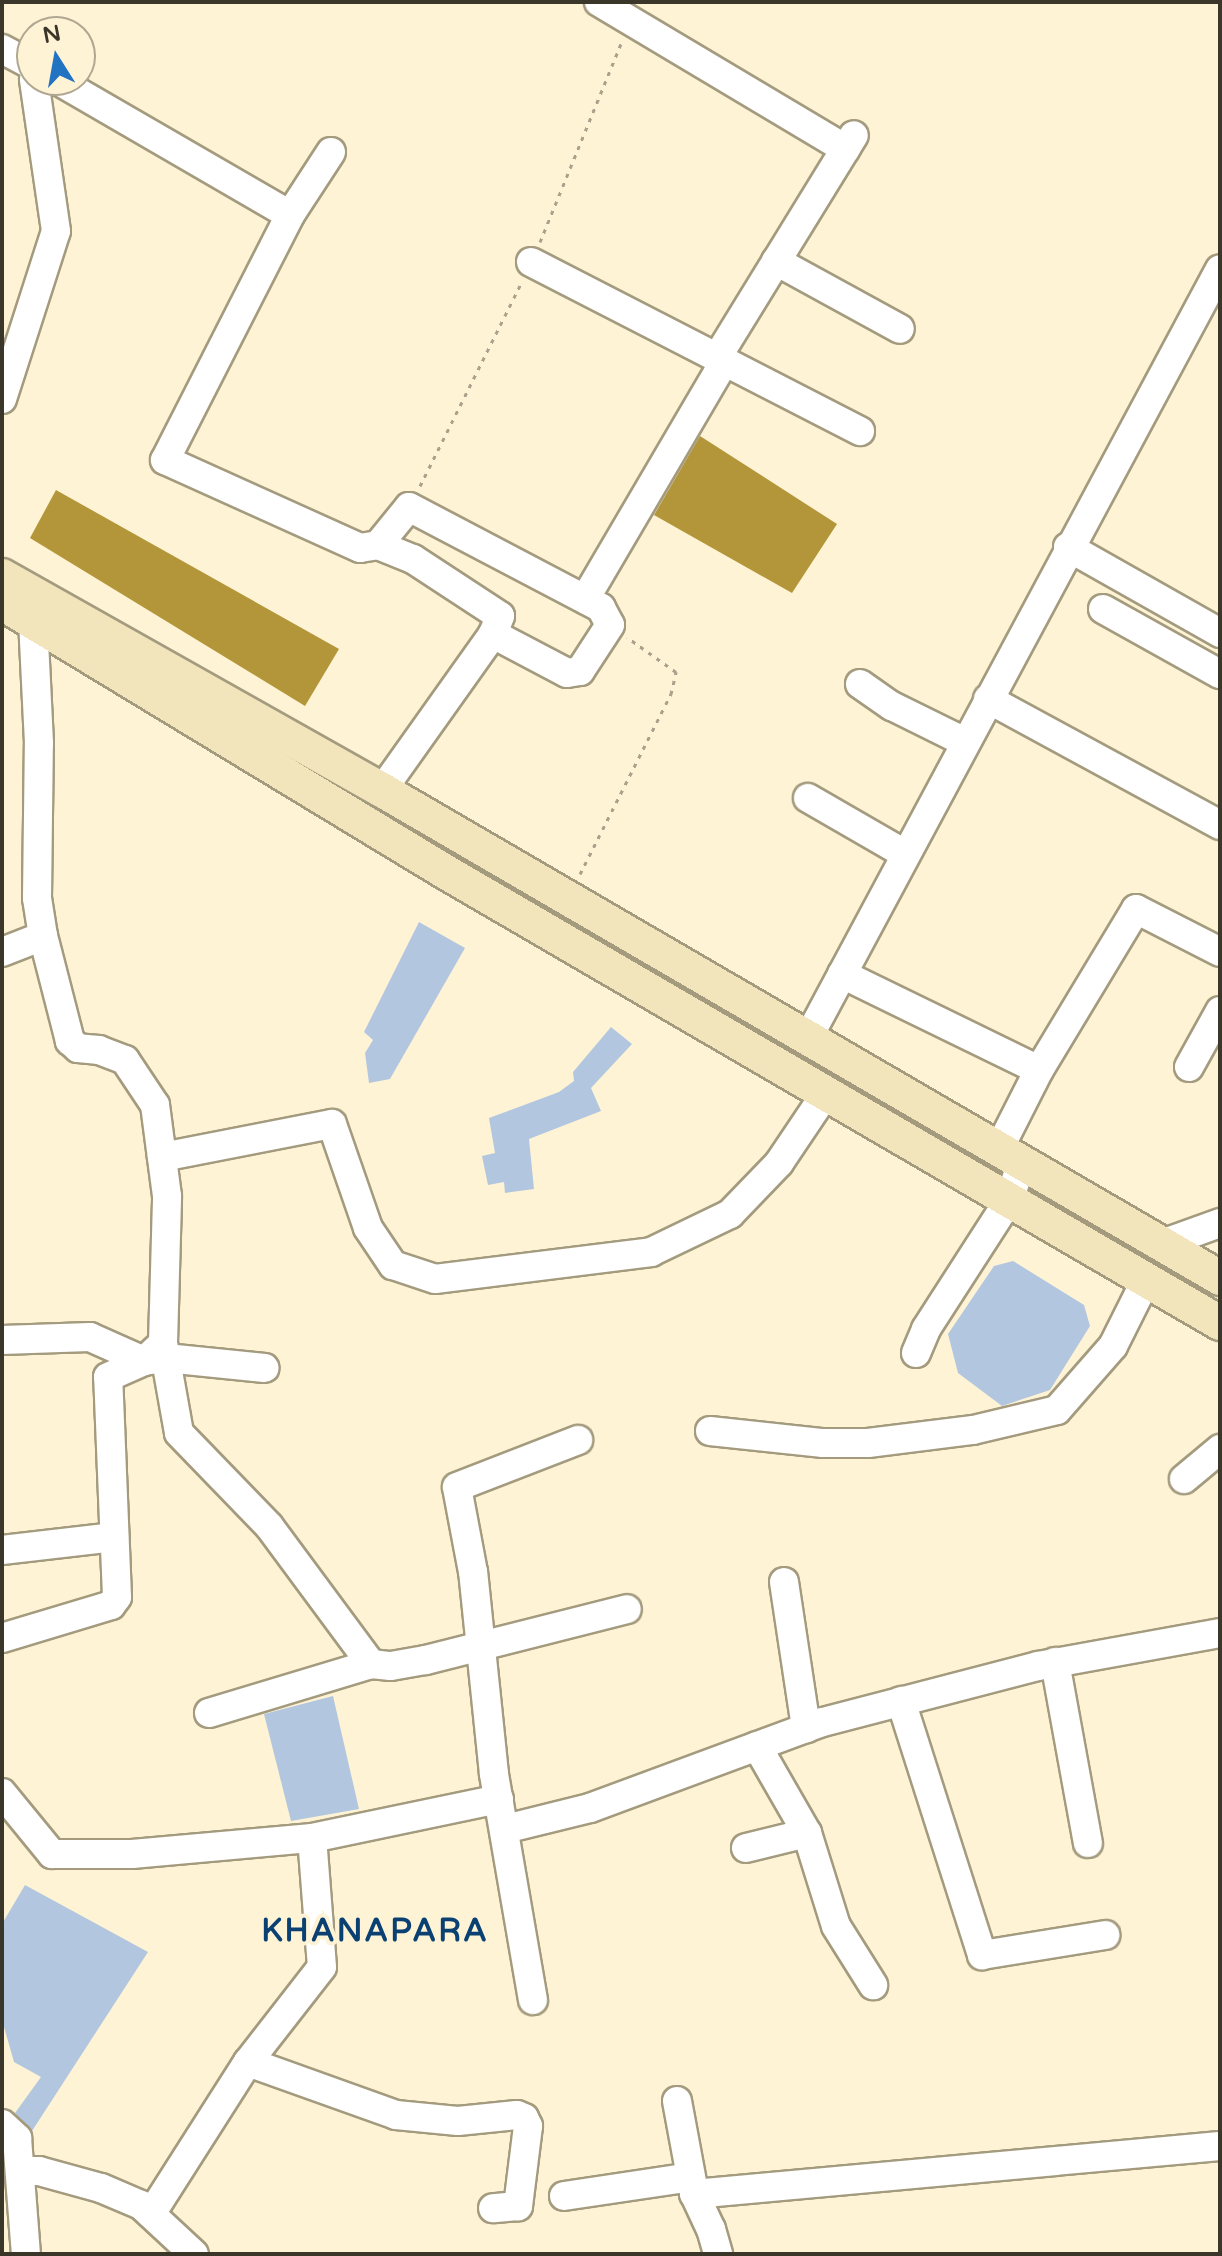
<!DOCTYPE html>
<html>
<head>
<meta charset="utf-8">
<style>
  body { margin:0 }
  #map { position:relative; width:1222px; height:2256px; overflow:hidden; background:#fef3d5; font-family:"Varela Round",sans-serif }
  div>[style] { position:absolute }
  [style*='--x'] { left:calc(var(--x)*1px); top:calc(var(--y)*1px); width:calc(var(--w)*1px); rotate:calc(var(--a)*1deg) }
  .water>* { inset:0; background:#b4963a }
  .building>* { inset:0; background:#b2c7df }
  .path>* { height:3px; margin-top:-1.5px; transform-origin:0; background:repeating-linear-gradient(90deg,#a9a18b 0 4px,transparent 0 10px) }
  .roads { filter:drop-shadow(2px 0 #a49b7f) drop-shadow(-2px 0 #a49b7f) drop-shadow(0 2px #a49b7f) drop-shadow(0 -2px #a49b7f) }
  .minor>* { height:28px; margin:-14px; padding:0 14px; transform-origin:14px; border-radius:14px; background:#fff }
  .major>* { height:34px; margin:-17px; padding:0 17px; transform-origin:17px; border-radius:17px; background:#f2e4bb }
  span { translate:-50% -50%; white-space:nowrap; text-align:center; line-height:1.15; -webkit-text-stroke:8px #fef3d5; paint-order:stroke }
  .district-label { font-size:32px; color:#0b4172; font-weight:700; letter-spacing:2px }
  .frame { position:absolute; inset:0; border:4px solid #3a362a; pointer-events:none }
  .north { position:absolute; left:16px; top:16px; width:80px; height:80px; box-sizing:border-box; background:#fef3d5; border:2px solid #b0a791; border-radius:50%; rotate:349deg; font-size:22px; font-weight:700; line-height:32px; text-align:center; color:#3a362a }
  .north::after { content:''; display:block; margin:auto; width:28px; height:36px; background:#2274c3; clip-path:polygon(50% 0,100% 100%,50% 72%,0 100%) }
</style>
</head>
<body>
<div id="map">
  <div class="water">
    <i style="clip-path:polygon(700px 436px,837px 524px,792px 593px,654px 515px)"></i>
    <i style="clip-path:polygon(56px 490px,339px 649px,305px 706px,30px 538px)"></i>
  </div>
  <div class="building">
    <i style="clip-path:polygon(419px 922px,465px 948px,390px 1079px,369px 1083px,365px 1053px,373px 1040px,364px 1032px)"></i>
    <i style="clip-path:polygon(611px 1027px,632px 1044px,591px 1088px,601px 1111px,529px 1139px,534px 1189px,505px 1193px,504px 1182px,488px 1185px,482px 1156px,495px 1153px,489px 1118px,559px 1092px,574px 1081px,573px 1072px)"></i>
    <i style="clip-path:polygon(1013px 1261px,1084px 1305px,1090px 1326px,1050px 1390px,1002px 1406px,958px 1373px,948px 1334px,994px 1266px)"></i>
    <i style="clip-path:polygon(333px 1696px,359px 1809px,291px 1821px,264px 1714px)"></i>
    <i style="clip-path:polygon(25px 1885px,148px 1952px,32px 2131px,15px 2113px,41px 2077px,14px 2062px,2px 2020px,2px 1924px)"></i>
  </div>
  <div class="path">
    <i style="--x:540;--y:242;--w:217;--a:-67.8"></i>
    <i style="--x:420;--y:486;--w:229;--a:-63.5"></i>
    <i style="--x:580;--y:874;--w:202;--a:-63.2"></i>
    <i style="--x:671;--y:694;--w:23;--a:-77"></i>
    <i style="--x:676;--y:672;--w:60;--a:-144.5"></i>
  </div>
  <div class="roads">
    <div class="minor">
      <i style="--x:599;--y:2;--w:287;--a:30.8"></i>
      <i style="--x:2;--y:49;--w:34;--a:28"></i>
      <i style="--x:57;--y:80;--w:269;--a:30.1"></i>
      <i style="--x:331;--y:152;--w:75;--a:123.1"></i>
      <i style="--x:290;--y:215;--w:275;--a:117"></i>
      <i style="--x:165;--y:460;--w:214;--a:24.3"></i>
      <i style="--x:360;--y:548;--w:18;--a:-9"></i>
      <i style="--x:378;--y:545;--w:49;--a:-50.8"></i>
      <i style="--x:409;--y:507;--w:217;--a:27.7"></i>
      <i style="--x:601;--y:608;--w:19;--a:62"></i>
      <i style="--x:610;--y:625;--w:55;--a:123.1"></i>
      <i style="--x:580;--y:671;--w:13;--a:171"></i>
      <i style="--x:567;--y:673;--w:84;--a:-152.2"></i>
      <i style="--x:493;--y:634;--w:191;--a:125.4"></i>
      <i style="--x:776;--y:261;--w:141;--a:28.7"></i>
      <i style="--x:531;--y:262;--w:370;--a:27.2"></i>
      <i style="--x:718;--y:356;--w:259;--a:-58.4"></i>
      <i style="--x:2;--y:399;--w:176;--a:-72.2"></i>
      <i style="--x:56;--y:231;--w:153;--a:-98.3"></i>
      <i style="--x:378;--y:545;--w:38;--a:22"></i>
      <i style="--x:413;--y:559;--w:104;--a:33.2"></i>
      <i style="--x:500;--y:616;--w:19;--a:111"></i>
      <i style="--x:1068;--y:547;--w:175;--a:29.5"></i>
      <i style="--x:585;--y:599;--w:277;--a:-59.6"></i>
      <i style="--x:1103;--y:609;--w:134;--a:29.1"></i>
      <i style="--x:860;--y:684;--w:39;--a:35"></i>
      <i style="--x:892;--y:706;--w:81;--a:26.3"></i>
      <i style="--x:988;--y:699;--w:264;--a:28.5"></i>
      <i style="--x:808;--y:798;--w:112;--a:30"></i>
      <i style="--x:2;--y:952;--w:44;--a:-21.3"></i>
      <i style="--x:43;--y:936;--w:38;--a:-99"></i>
      <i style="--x:37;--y:898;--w:155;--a:-89.3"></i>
      <i style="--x:39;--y:743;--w:122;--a:-92.8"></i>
      <i style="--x:842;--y:974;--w:219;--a:26"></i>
      <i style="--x:1039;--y:1070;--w:89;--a:116.9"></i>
      <i style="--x:808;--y:1038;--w:872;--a:-61.82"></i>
      <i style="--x:1189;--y:1067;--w:64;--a:-61"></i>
      <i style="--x:1039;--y:1070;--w:188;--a:-58.9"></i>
      <i style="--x:1136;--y:909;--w:94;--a:27.1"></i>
      <i style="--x:162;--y:1157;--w:173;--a:-11"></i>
      <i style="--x:332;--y:1124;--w:110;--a:70.9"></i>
      <i style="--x:368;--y:1228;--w:45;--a:56"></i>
      <i style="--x:393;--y:1265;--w:44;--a:18.4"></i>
      <i style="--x:435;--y:1279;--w:218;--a:-7.1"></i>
      <i style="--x:651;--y:1252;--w:88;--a:-25.7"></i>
      <i style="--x:730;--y:1214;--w:71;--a:-46.1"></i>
      <i style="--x:779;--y:1163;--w:84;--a:-56.1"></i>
      <i style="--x:1162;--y:1244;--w:62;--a:-19.9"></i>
      <i style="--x:2;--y:1340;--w:88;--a:-2"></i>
      <i style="--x:90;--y:1337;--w:59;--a:24"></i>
      <i style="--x:144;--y:1361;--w:22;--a:-8"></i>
      <i style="--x:166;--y:1358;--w:99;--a:5.8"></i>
      <i style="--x:163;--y:1343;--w:91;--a:79.9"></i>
      <i style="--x:179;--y:1433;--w:129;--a:45.9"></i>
      <i style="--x:269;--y:1526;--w:172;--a:53.5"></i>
      <i style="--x:916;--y:1353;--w:26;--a:-67"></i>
      <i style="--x:926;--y:1329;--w:153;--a:-57.2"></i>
      <i style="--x:1009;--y:1200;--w:39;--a:-71"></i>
      <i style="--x:710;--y:1431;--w:114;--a:6.1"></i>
      <i style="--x:823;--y:1443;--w:45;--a:0"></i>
      <i style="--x:868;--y:1443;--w:106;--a:-7.1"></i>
      <i style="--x:973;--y:1430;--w:86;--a:-13.4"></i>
      <i style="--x:1057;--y:1410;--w:85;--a:-48.8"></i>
      <i style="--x:1113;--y:1346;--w:74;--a:-63.4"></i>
      <i style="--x:1184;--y:1479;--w:47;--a:-39.8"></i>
      <i style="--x:2;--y:1550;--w:113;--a:-6.6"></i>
      <i style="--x:784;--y:1582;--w:148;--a:81.4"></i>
      <i style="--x:2;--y:1638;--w:114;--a:-16.8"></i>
      <i style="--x:111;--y:1605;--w:10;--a:-53"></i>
      <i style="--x:117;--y:1597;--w:220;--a:-92.3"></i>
      <i style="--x:108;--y:1377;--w:39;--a:-24"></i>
      <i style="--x:144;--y:1361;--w:26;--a:-43"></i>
      <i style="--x:163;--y:1343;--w:147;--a:-88.4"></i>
      <i style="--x:167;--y:1196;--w:92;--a:-97.5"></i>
      <i style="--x:155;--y:1105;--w:54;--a:-123.7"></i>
      <i style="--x:125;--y:1060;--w:28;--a:-159"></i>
      <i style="--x:99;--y:1050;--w:21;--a:-175"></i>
      <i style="--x:78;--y:1048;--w:11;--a:-139"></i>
      <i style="--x:70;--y:1041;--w:108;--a:-104.4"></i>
      <i style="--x:1055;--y:1662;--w:184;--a:79.7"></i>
      <i style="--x:901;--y:1701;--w:267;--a:72.3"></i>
      <i style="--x:982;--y:1955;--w:125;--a:-9.2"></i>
      <i style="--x:209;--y:1713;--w:169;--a:-16.8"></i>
      <i style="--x:371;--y:1664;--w:20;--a:6"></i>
      <i style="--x:391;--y:1666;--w:36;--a:-10"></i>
      <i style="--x:426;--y:1660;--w:207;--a:-14.2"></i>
      <i style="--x:757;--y:1746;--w:100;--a:60.1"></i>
      <i style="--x:807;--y:1833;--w:97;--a:72.7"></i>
      <i style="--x:836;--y:1926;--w:70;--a:57.9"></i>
      <i style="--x:2;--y:1793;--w:79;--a:50.7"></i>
      <i style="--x:52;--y:1854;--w:80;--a:0"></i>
      <i style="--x:132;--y:1854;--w:181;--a:-5.1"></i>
      <i style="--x:312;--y:1838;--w:191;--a:-11.8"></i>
      <i style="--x:505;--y:1829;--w:88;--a:-13.9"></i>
      <i style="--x:590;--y:1808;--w:248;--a:-20.3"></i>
      <i style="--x:823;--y:1722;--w:222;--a:-14.6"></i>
      <i style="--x:1038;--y:1666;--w:185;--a:-10.3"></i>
      <i style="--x:746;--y:1848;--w:63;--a:-13.8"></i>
      <i style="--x:533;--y:2000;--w:229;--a:-99.8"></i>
      <i style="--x:494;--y:1774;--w:203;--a:-95.9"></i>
      <i style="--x:473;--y:1572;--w:86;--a:-100.7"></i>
      <i style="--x:457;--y:1487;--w:130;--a:-21.2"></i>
      <i style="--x:248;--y:2062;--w:157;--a:19.7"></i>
      <i style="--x:396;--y:2115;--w:62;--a:5.5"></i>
      <i style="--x:458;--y:2121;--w:59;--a:-5.8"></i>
      <i style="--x:517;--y:2115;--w:8;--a:23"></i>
      <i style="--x:524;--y:2118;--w:9;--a:63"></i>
      <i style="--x:528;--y:2126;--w:81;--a:97.1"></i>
      <i style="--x:518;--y:2206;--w:25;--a:175"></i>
      <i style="--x:677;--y:2101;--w:94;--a:79.5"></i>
      <i style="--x:694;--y:2193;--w:40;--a:65"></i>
      <i style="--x:711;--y:2229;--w:26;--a:74"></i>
      <i style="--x:2;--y:2124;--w:21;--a:43"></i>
      <i style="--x:17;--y:2138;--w:116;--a:85.6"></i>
      <i style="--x:20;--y:2171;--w:19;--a:0"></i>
      <i style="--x:39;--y:2171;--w:64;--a:15.3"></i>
      <i style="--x:101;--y:2188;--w:43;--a:23"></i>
      <i style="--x:141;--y:2205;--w:72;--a:42.8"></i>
      <i style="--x:694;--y:2194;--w:528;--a:-5.21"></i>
      <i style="--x:564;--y:2196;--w:128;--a:-8.5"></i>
      <i style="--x:151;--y:2214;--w:180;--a:-57.5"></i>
      <i style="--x:248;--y:2062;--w:120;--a:-52.1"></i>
      <i style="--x:322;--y:1967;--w:129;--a:-94.4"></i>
    </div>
    <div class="major">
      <i style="--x:2;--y:576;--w:436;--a:29.4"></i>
      <i style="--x:382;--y:790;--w:970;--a:30.21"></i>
      <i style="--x:2;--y:603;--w:517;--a:31.23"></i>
      <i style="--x:444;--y:871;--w:898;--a:30.22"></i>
    </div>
  </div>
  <div class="district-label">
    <span style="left:375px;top:1931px">KHANAPARA</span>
  </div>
  <div class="frame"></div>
  <div class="north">N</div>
</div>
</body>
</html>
